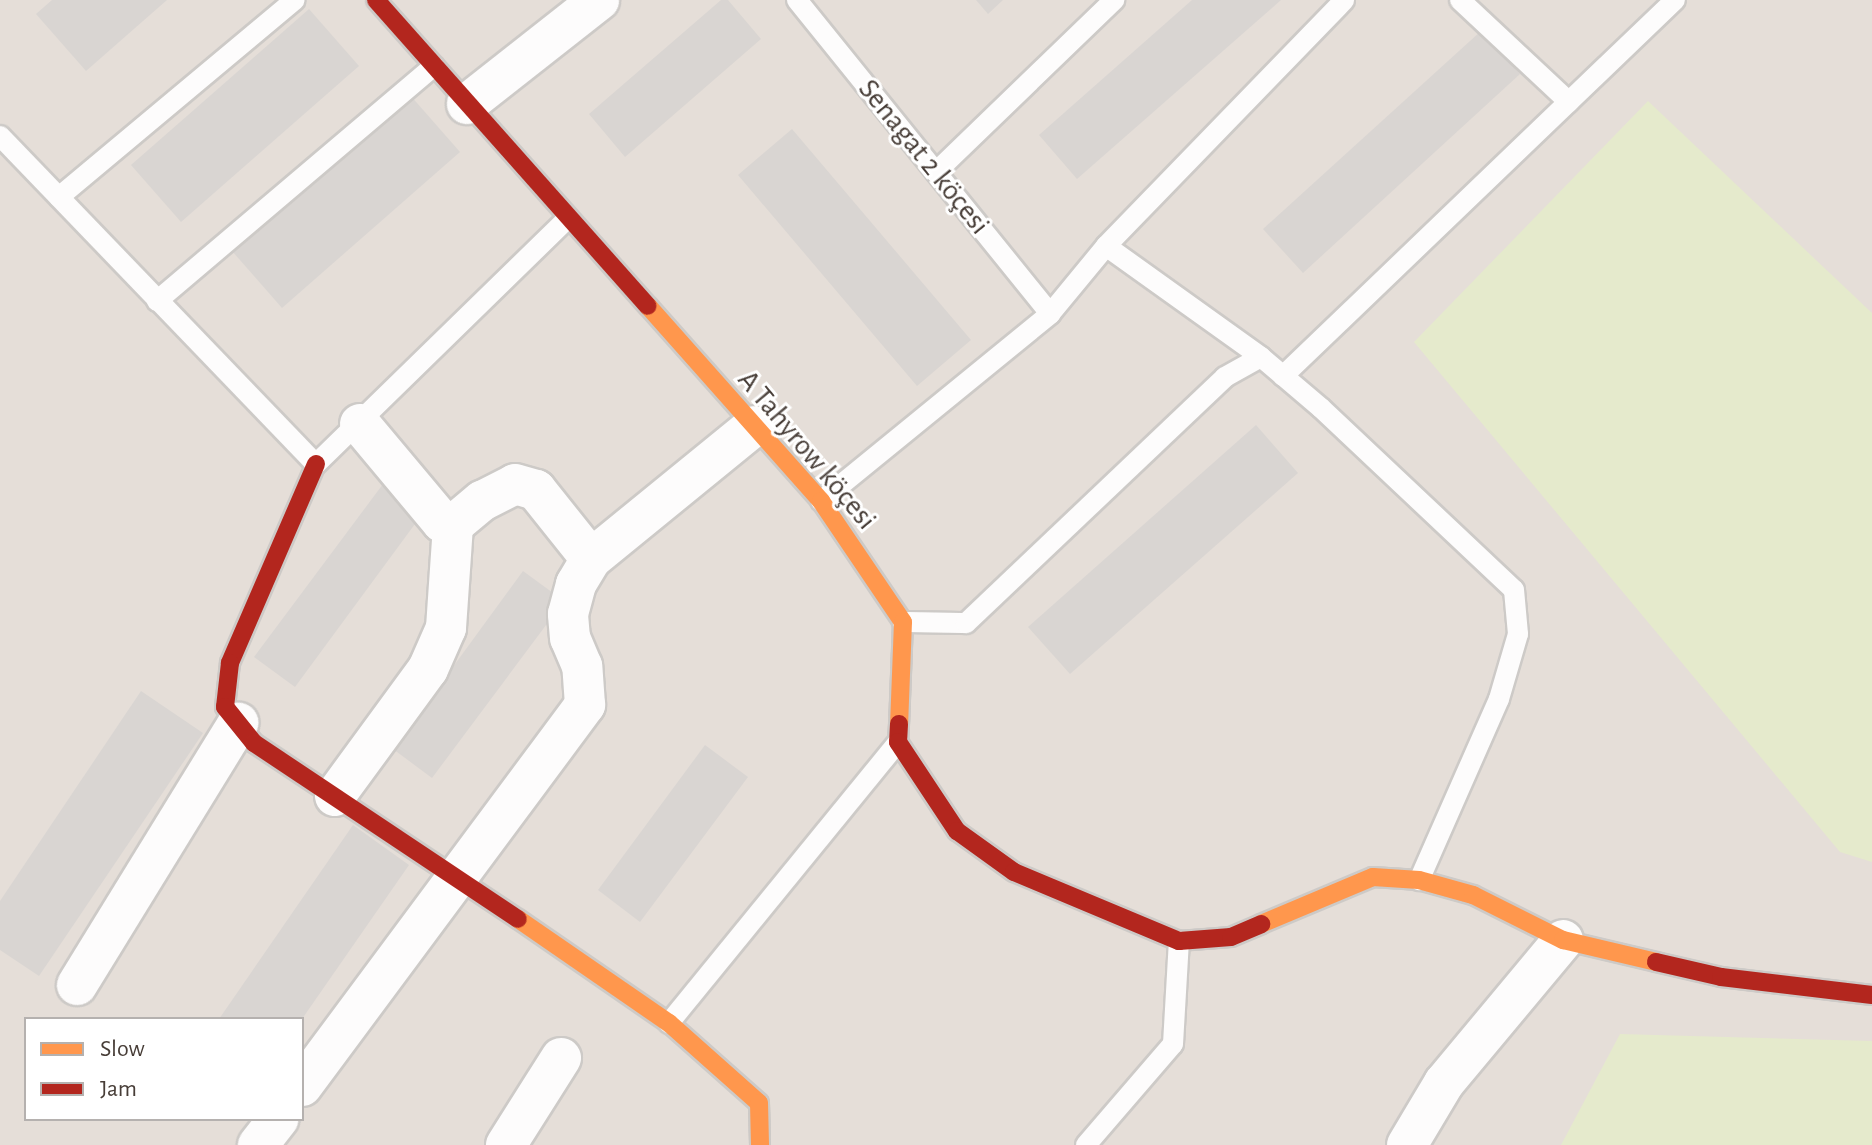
<!DOCTYPE html>
<html>
<head>
<meta charset="utf-8">
<style>
  body { margin:0 }
  #map { position:relative; width:1872px; height:1145px; overflow:hidden; background:#f1eeeb; font-family:"Alegreya Sans",sans-serif }
  div>[style] { position:absolute }
  [style*='--x'] { left:calc(var(--x)*1px); top:calc(var(--y)*1px); width:calc(var(--w)*1px); rotate:calc(var(--a)*1deg) }
  .residential>* { inset:0; background:#e5ded8 }
  .green>* { inset:0; background:#e5eacc }
  .building>* { inset:0; background:#d9d5d2 }
  .roads { filter:drop-shadow(2px 0 #cdcac7) drop-shadow(-2px 0 #cdcac7) drop-shadow(0 2px #cdcac7) drop-shadow(0 -2px #cdcac7) }
  .lane>* { height:20px; margin:-10px; padding:0 10px; transform-origin:10px; border-radius:10px; background:#fdfcfc }
  .street>* { height:40px; margin:-20px; padding:0 20px; transform-origin:20px; border-radius:20px; background:#fdfcfc }
  .slow>* { height:18px; margin:-9px; padding:0 9px; transform-origin:9px; border-radius:9px; background:#ff974d }
  .jam>* { height:18px; margin:-9px; padding:0 9px; transform-origin:9px; border-radius:9px; background:#b3261e }
  span { translate:-50% -50%; white-space:nowrap; text-align:center; line-height:1.15; -webkit-text-stroke:6px #fff; paint-order:stroke }
  .street-label { font-size:30px; color:#473d37 }
  .legend { position:absolute; left:24px; top:1017px; width:280px; height:104px; box-sizing:border-box; background:#fff; border:2px solid #b5b1af; margin:0; padding:10px 14px; list-style:none; font-size:24px; color:#473d37 }
  .legend li { display:flex; align-items:center; gap:16px; height:40px }
  .legend b { width:40px; border:2px solid #b5b1af }
</style>
</head>
<body>
<div id="map">
  <div class="residential">
    <i style="clip-path:polygon(evenodd,0 0,1872px 0,1872px 1108px,1726px 1145px,0 1145px,0 0,26px 1019px,302px 1019px,302px 1119px,26px 1119px,26px 1019px)"></i>
  </div>
  <div class="green">
    <i style="clip-path:polygon(1648px 101px,1872px 313px,1872px 862px,1840px 852px,1414px 342px)"></i>
    <i style="clip-path:polygon(1620px 1034px,1872px 1041px,1872px 1145px,1561px 1145px)"></i>
  </div>
  <div class="building">
    <i style="clip-path:polygon(52px 0,167px 0,86px 71px,36px 14px)"></i>
    <i style="clip-path:polygon(721px 0,728px 0,761px 39px,625px 157px,589px 114px)"></i>
    <i style="clip-path:polygon(976px 0,1003px 0,988px 14px)"></i>
    <i style="clip-path:polygon(1192px 0,1281px 0,1077px 179px,1039px 135px)"></i>
    <i style="clip-path:polygon(309px 9px,359px 66px,181px 222px,131px 165px)"></i>
    <i style="clip-path:polygon(1481px 31px,1520px 74px,1303px 273px,1263px 229px)"></i>
    <i style="clip-path:polygon(410px 95px,460px 152px,282px 308px,232px 251px)"></i>
    <i style="clip-path:polygon(792px 129px,971px 340px,917px 386px,738px 175px)"></i>
    <i style="clip-path:polygon(1256px 425px,1298px 473px,1070px 674px,1028px 627px)"></i>
    <i style="clip-path:polygon(386px 480px,426px 509px,295px 687px,254px 657px)"></i>
    <i style="clip-path:polygon(523px 571px,564px 601px,432px 778px,393px 749px)"></i>
    <i style="clip-path:polygon(141px 691px,203px 733px,39px 976px,0 950px,0 901px)"></i>
    <i style="clip-path:polygon(705px 745px,748px 777px,640px 922px,598px 890px)"></i>
    <i style="clip-path:polygon(353px 825px,409px 865px,302px 1019px,219px 1019px)"></i>
  </div>
  <div class="roads">
    <div class="lane">
      <i style="--x:797;--y:0;--w:403;--a:51.1"></i>
      <i style="--x:1460;--y:0;--w:149;--a:43.1"></i>
      <i style="--x:0;--y:136;--w:455;--a:46.1"></i>
      <i style="--x:316;--y:464;--w:352;--a:-44.3"></i>
      <i style="--x:936;--y:172;--w:248;--a:-44"></i>
      <i style="--x:59;--y:197;--w:307;--a:-39.9"></i>
      <i style="--x:1106;--y:246;--w:191;--a:35.6"></i>
      <i style="--x:157;--y:301;--w:363;--a:-40.3"></i>
      <i style="--x:1283;--y:376;--w:543;--a:-43.81"></i>
      <i style="--x:821;--y:501;--w:296;--a:-39.2"></i>
      <i style="--x:1050;--y:314;--w:88;--a:-50.5"></i>
      <i style="--x:1106;--y:246;--w:342;--a:-45.9"></i>
      <i style="--x:903;--y:622;--w:63;--a:0.9"></i>
      <i style="--x:966;--y:623;--w:357;--a:-43.5"></i>
      <i style="--x:1225;--y:377;--w:41;--a:-29.1"></i>
      <i style="--x:1261;--y:357;--w:79;--a:40.4"></i>
      <i style="--x:1321;--y:408;--w:265;--a:43.3"></i>
      <i style="--x:1514;--y:590;--w:44;--a:84.8"></i>
      <i style="--x:1518;--y:634;--w:68;--a:106.3"></i>
      <i style="--x:1499;--y:699;--w:198;--a:113.8"></i>
      <i style="--x:669;--y:1023;--w:362;--a:-50.8"></i>
      <i style="--x:1086;--y:1145;--w:133;--a:-49.3"></i>
      <i style="--x:1173;--y:1044;--w:103;--a:-86.7"></i>
    </div>
    <div class="street">
      <i style="--x:467;--y:104;--w:168;--a:-38.2"></i>
      <i style="--x:360;--y:424;--w:128;--a:50.1"></i>
      <i style="--x:442;--y:522;--w:11;--a:15"></i>
      <i style="--x:453;--y:525;--w:38;--a:-40"></i>
      <i style="--x:482;--y:501;--w:37;--a:-27"></i>
      <i style="--x:515;--y:484;--w:22;--a:16"></i>
      <i style="--x:536;--y:490;--w:88;--a:51.4"></i>
      <i style="--x:335;--y:796;--w:157;--a:-53.8"></i>
      <i style="--x:428;--y:669;--w:45;--a:-66.3"></i>
      <i style="--x:446;--y:628;--w:103;--a:-86.1"></i>
      <i style="--x:77;--y:985;--w:308;--a:-58.4"></i>
      <i style="--x:302;--y:1086;--w:475;--a:-53.4"></i>
      <i style="--x:585;--y:705;--w:39;--a:-94"></i>
      <i style="--x:582;--y:666;--w:30;--a:-113"></i>
      <i style="--x:570;--y:638;--w:24;--a:-95"></i>
      <i style="--x:568;--y:614;--w:31;--a:-75"></i>
      <i style="--x:576;--y:584;--w:29;--a:-59"></i>
      <i style="--x:591;--y:559;--w:210;--a:-39.2"></i>
      <i style="--x:258;--y:1145;--w:33;--a:-52"></i>
      <i style="--x:506;--y:1145;--w:103;--a:-57.7"></i>
      <i style="--x:1407;--y:1145;--w:72;--a:-59.2"></i>
      <i style="--x:1444;--y:1083;--w:186;--a:-50.2"></i>
    </div>
    <div class="slow">
      <i style="--x:648;--y:306;--w:261;--a:48.4"></i>
      <i style="--x:821;--y:501;--w:146;--a:55.9"></i>
      <i style="--x:903;--y:622;--w:102;--a:92.2"></i>
      <i style="--x:518;--y:919;--w:183;--a:34.6"></i>
      <i style="--x:669;--y:1023;--w:120;--a:41.6"></i>
      <i style="--x:759;--y:1103;--w:42;--a:88.6"></i>
      <i style="--x:1261;--y:924;--w:121;--a:-22.8"></i>
      <i style="--x:1373;--y:877;--w:46;--a:3.7"></i>
      <i style="--x:1419;--y:880;--w:56;--a:15.5"></i>
      <i style="--x:1473;--y:895;--w:101;--a:26.6"></i>
      <i style="--x:1563;--y:940;--w:96;--a:13.3"></i>
    </div>
    <div class="jam">
      <i style="--x:376;--y:0;--w:409;--a:48.4"></i>
      <i style="--x:316;--y:464;--w:217;--a:113.4"></i>
      <i style="--x:230;--y:663;--w:44;--a:96.5"></i>
      <i style="--x:225;--y:707;--w:46;--a:51.1"></i>
      <i style="--x:254;--y:743;--w:317;--a:33.7"></i>
      <i style="--x:899;--y:724;--w:18;--a:93"></i>
      <i style="--x:898;--y:742;--w:107;--a:56.5"></i>
      <i style="--x:957;--y:831;--w:70;--a:35.7"></i>
      <i style="--x:1014;--y:872;--w:179;--a:22.7"></i>
      <i style="--x:1179;--y:941;--w:52;--a:-4.4"></i>
      <i style="--x:1231;--y:937;--w:33;--a:-23"></i>
      <i style="--x:1656;--y:962;--w:67;--a:13"></i>
      <i style="--x:1721;--y:977;--w:152;--a:6.8"></i>
    </div>
  </div>
  <div class="street-label">
    <span style="left:924px;top:157px;rotate:51deg">Senagat 2 köçesi</span>
    <span style="left:807px;top:450px;rotate:50deg">A Tahyrow köçesi</span>
  </div>
  <ul class="legend">
  <li><b style="height:10px;background:#ff974d"></b>Slow</li>
  <li><b style="height:10px;background:#b3261e"></b>Jam</li>
  </ul>
</div>
</body>
</html>
